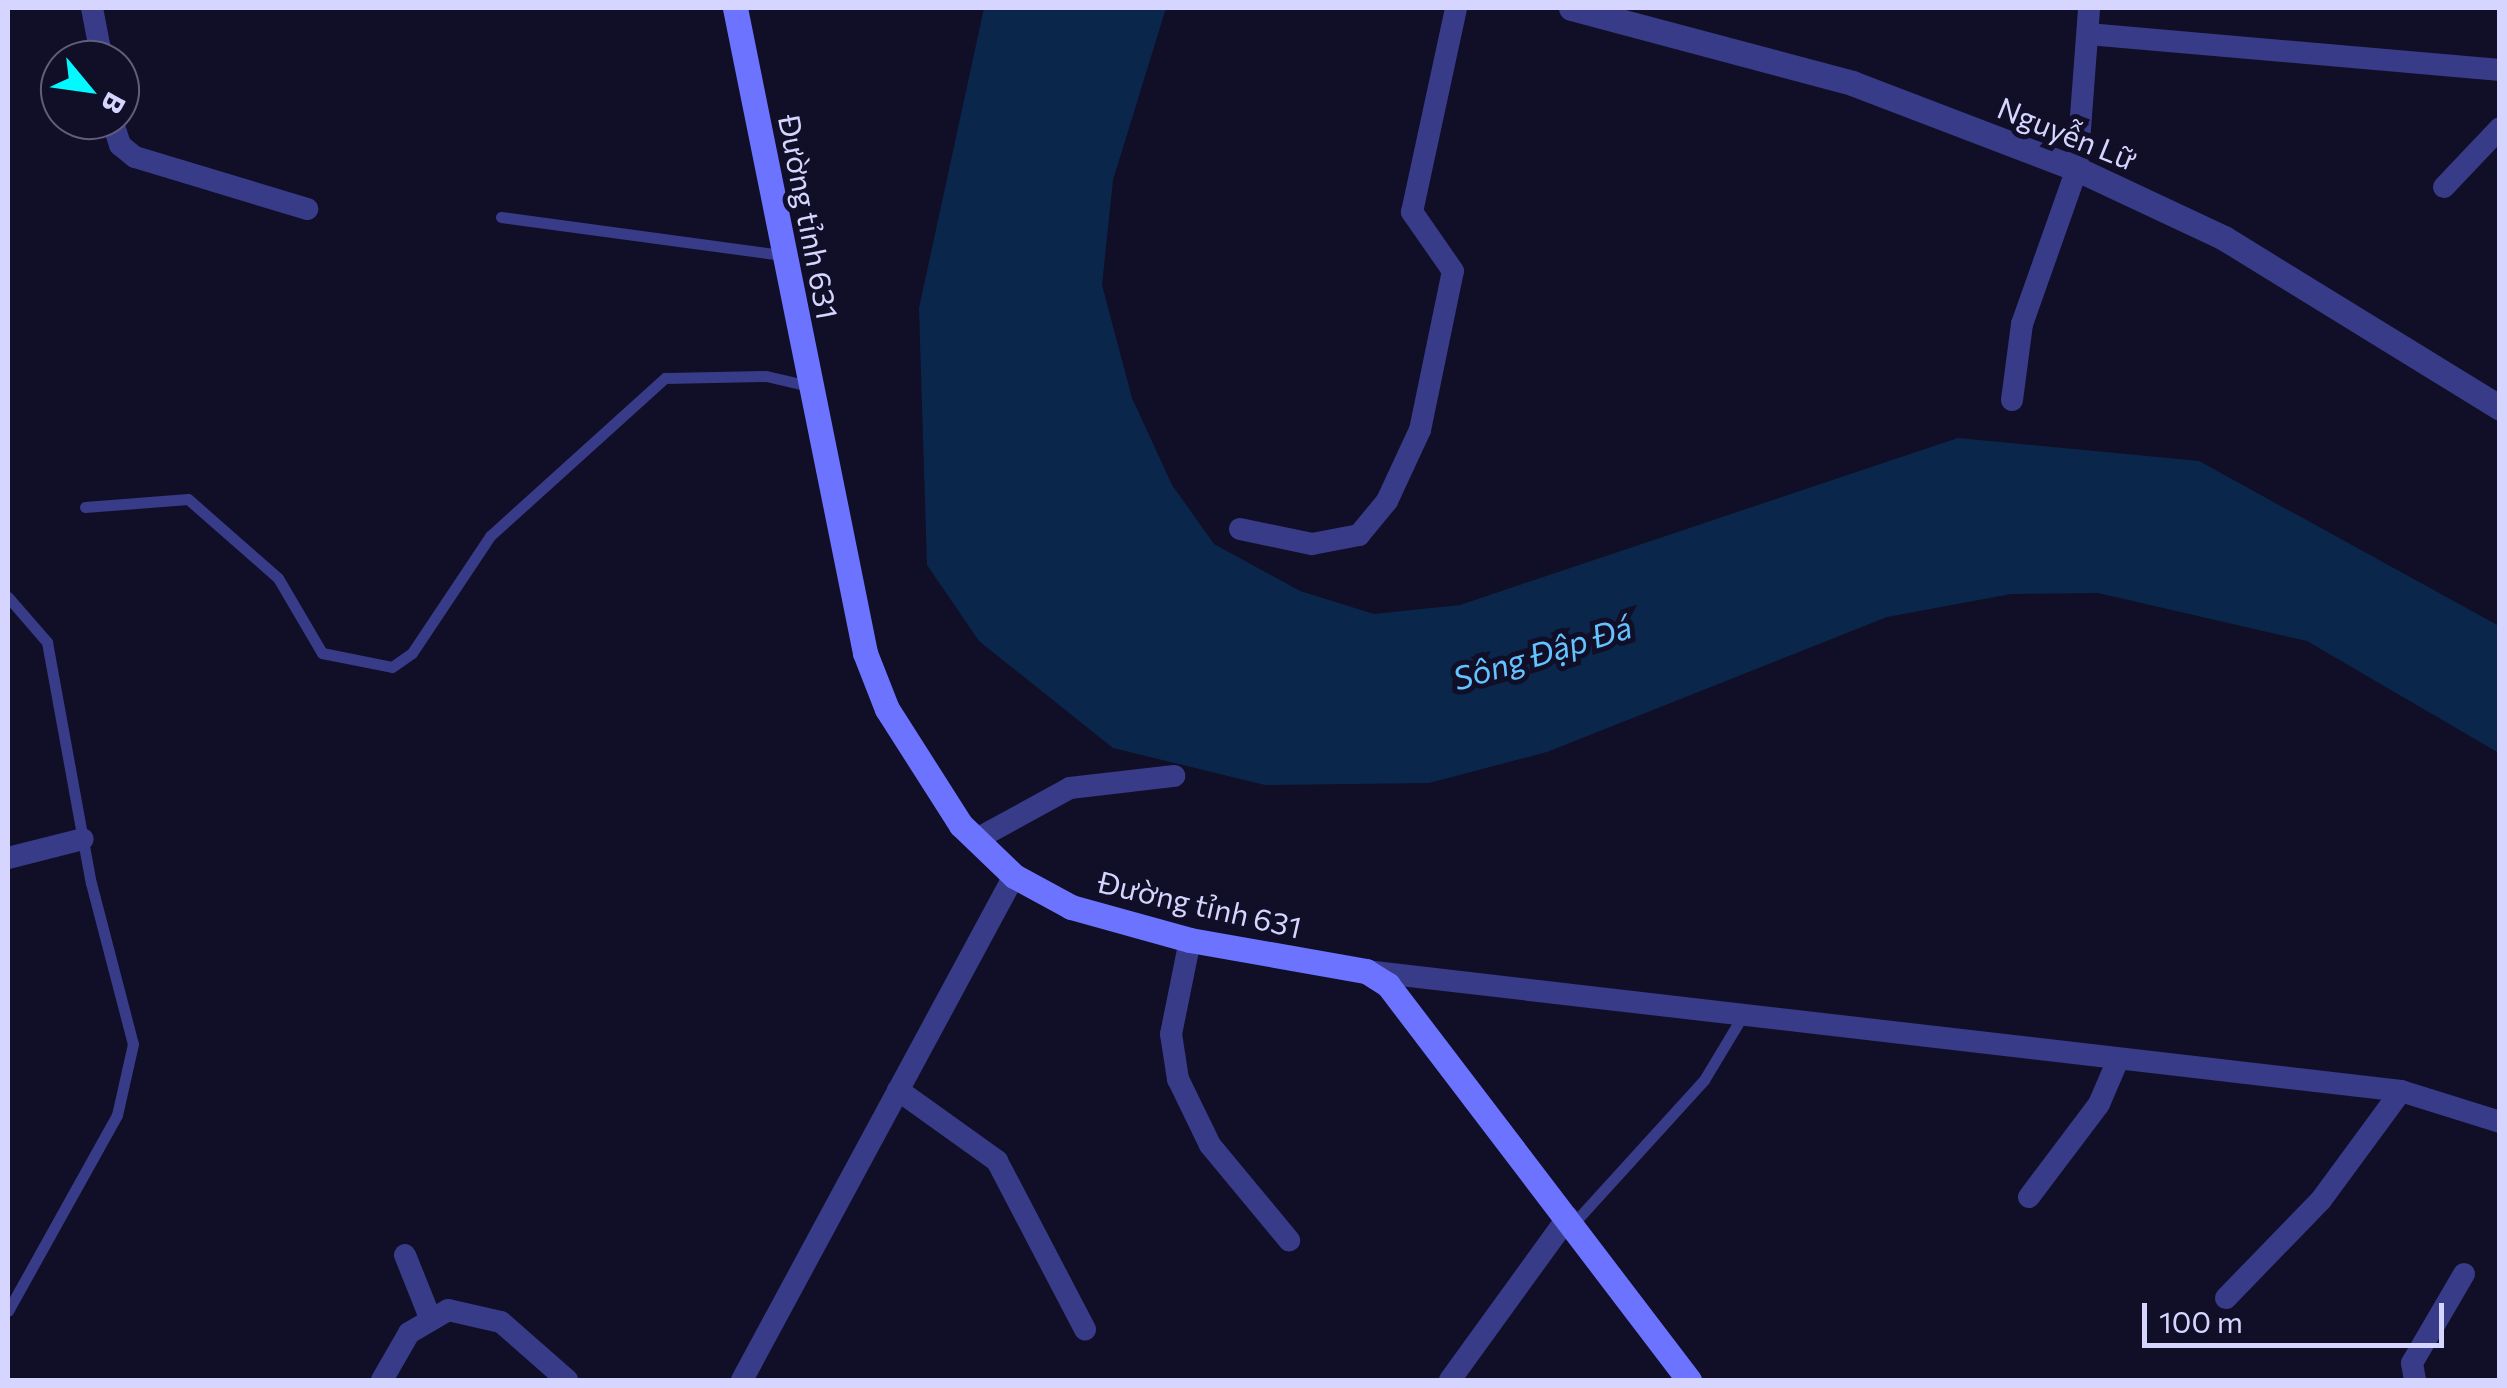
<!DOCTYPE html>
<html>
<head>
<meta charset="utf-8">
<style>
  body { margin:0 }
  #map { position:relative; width:2507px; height:1388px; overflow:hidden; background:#110e27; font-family:Commissioner,sans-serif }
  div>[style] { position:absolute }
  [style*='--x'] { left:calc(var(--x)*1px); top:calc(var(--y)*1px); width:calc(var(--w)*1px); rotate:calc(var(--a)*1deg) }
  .water>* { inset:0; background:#0a274b }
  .service>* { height:11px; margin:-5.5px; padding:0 5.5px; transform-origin:5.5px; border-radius:5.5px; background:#373b88 }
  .minor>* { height:22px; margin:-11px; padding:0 11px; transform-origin:11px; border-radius:11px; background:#373b88 }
  .tertiary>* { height:25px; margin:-12.5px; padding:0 12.5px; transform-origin:12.5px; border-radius:12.5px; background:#373b88 }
  .secondary>* { height:25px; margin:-12.5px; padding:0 12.5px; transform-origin:12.5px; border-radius:12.5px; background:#6c73ff }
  span { translate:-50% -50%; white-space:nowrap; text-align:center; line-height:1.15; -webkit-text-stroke:10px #110e27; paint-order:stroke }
  .street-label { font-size:30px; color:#d6d5ff }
  .water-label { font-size:32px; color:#63c3ff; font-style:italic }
  .frame { position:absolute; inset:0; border:10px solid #d6d5ff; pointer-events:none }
  .north { position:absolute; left:40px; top:40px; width:100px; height:100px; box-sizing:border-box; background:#110e27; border:2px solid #605e7d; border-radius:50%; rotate:119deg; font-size:28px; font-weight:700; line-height:40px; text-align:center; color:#d6d5ff }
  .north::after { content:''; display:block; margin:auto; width:35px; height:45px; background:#01f9ff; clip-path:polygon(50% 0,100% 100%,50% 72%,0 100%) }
  .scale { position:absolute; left:2142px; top:1303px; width:302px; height:45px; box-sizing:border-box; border:5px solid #d6d5ff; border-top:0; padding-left:12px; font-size:30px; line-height:35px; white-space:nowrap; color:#d6d5ff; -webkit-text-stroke:8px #110e27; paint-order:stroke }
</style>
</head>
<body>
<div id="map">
  <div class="water">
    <i style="clip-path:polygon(984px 8px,1166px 8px,1113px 180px,1102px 285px,1132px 398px,1172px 485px,1214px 544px,1300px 591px,1374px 614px,1460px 605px,1958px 438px,2199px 461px,2499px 626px,2499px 753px,2307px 641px,2098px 593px,2011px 594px,1887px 617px,1547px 752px,1429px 783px,1265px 785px,1113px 748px,979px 641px,927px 565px,919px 308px)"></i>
  </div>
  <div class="service">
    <i style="--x:501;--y:217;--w:285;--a:7.7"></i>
    <i style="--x:85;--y:507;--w:103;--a:-4.4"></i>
    <i style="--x:188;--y:499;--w:120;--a:41.3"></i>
    <i style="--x:278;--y:578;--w:87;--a:59.6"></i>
    <i style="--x:322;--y:653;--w:71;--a:11.3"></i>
    <i style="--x:392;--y:667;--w:24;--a:-35"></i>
    <i style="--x:412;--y:653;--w:141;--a:-56.3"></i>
    <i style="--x:490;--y:536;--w:236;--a:-42.1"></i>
    <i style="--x:665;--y:378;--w:101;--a:-1.1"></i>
    <i style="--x:766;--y:376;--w:44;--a:13.1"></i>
    <i style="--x:8;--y:597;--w:60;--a:49.1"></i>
    <i style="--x:47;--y:642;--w:245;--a:79.7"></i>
    <i style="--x:91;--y:883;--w:166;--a:75.4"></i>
    <i style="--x:133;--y:1044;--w:73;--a:102.7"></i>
    <i style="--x:117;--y:1115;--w:224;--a:119.1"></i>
    <i style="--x:1573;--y:1224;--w:195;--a:-47.7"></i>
    <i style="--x:1704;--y:1080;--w:76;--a:-59"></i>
  </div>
  <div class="minor">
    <i style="--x:92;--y:8;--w:53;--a:79.1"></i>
    <i style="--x:2088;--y:34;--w:414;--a:5"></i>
    <i style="--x:112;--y:120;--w:26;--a:72"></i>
    <i style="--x:120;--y:145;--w:19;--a:39"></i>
    <i style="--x:135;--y:157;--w:180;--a:16.8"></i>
    <i style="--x:2444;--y:187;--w:81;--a:-46.5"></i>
    <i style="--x:2012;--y:400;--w:77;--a:-82.5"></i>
    <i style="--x:2022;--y:324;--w:164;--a:-70.5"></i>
    <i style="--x:2077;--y:169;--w:161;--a:-85.7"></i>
    <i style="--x:1240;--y:529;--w:74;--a:11.8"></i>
    <i style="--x:1312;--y:544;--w:48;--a:-10.8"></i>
    <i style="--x:1359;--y:535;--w:44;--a:-50.5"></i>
    <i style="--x:1387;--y:501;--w:78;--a:-65.1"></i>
    <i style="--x:1420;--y:430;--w:162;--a:-78.3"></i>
    <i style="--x:1453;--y:271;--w:72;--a:-124.8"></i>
    <i style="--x:1412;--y:212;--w:209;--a:-77.8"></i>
    <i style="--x:975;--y:840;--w:108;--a:-28.7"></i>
    <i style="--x:1070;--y:788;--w:105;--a:-6.6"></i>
    <i style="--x:8;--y:858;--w:77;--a:-14.2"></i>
    <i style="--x:1190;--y:940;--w:96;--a:101.4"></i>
    <i style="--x:1171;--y:1034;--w:46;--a:81.2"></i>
    <i style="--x:1178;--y:1079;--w:73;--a:64.1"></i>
    <i style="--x:1210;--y:1145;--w:124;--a:50.3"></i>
    <i style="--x:1366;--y:971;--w:1042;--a:6.61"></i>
    <i style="--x:2401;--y:1091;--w:104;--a:17.4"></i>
    <i style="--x:898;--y:1090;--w:122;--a:35.6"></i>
    <i style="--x:997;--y:1161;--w:190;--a:62.4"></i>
    <i style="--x:2029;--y:1197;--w:116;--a:-53"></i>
    <i style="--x:2099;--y:1104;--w:46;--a:-66.8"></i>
    <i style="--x:405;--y:1255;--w:65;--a:68.2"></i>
    <i style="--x:2226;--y:1298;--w:136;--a:-45.9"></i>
    <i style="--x:2321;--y:1200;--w:135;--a:-53.7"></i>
    <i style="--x:382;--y:1380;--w:54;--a:-60.1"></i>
    <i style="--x:409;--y:1333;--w:45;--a:-30.5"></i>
    <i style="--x:448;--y:1310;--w:54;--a:12.8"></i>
    <i style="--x:501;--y:1322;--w:88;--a:41.3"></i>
    <i style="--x:742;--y:1380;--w:573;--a:-61.65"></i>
    <i style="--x:1450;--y:1380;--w:201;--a:-54.1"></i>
    <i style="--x:2415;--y:1380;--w:17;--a:-100"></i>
    <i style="--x:2412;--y:1363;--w:103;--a:-59.7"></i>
  </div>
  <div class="tertiary">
    <i style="--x:1571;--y:8;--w:291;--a:14.9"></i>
    <i style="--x:1852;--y:83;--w:241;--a:20.9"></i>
    <i style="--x:2077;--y:169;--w:162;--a:25.1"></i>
    <i style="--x:2224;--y:238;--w:324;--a:31.6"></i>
  </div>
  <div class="secondary">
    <i style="--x:735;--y:8;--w:658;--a:78.6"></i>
    <i style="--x:865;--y:653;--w:60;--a:68.6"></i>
    <i style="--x:887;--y:709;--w:138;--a:57.5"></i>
    <i style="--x:961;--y:825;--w:74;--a:43.9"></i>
    <i style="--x:1014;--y:876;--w:65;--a:28.5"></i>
    <i style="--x:1071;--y:907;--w:123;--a:15.5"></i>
    <i style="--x:1190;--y:940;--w:179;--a:10"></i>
    <i style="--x:1366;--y:971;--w:26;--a:32"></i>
    <i style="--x:1388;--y:985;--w:497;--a:52.7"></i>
  </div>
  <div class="street-label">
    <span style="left:2067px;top:133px;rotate:22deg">Nguyễn Lữ</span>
    <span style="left:809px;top:217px;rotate:79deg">Đường tỉnh 631</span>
    <span style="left:1200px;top:904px;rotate:13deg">Đường tỉnh 631</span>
  </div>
  <div class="water-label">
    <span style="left:1542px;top:652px;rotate:-17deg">Sông Đập Đá</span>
  </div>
  <div class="frame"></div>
  <div class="north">B</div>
  <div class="scale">100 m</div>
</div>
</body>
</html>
